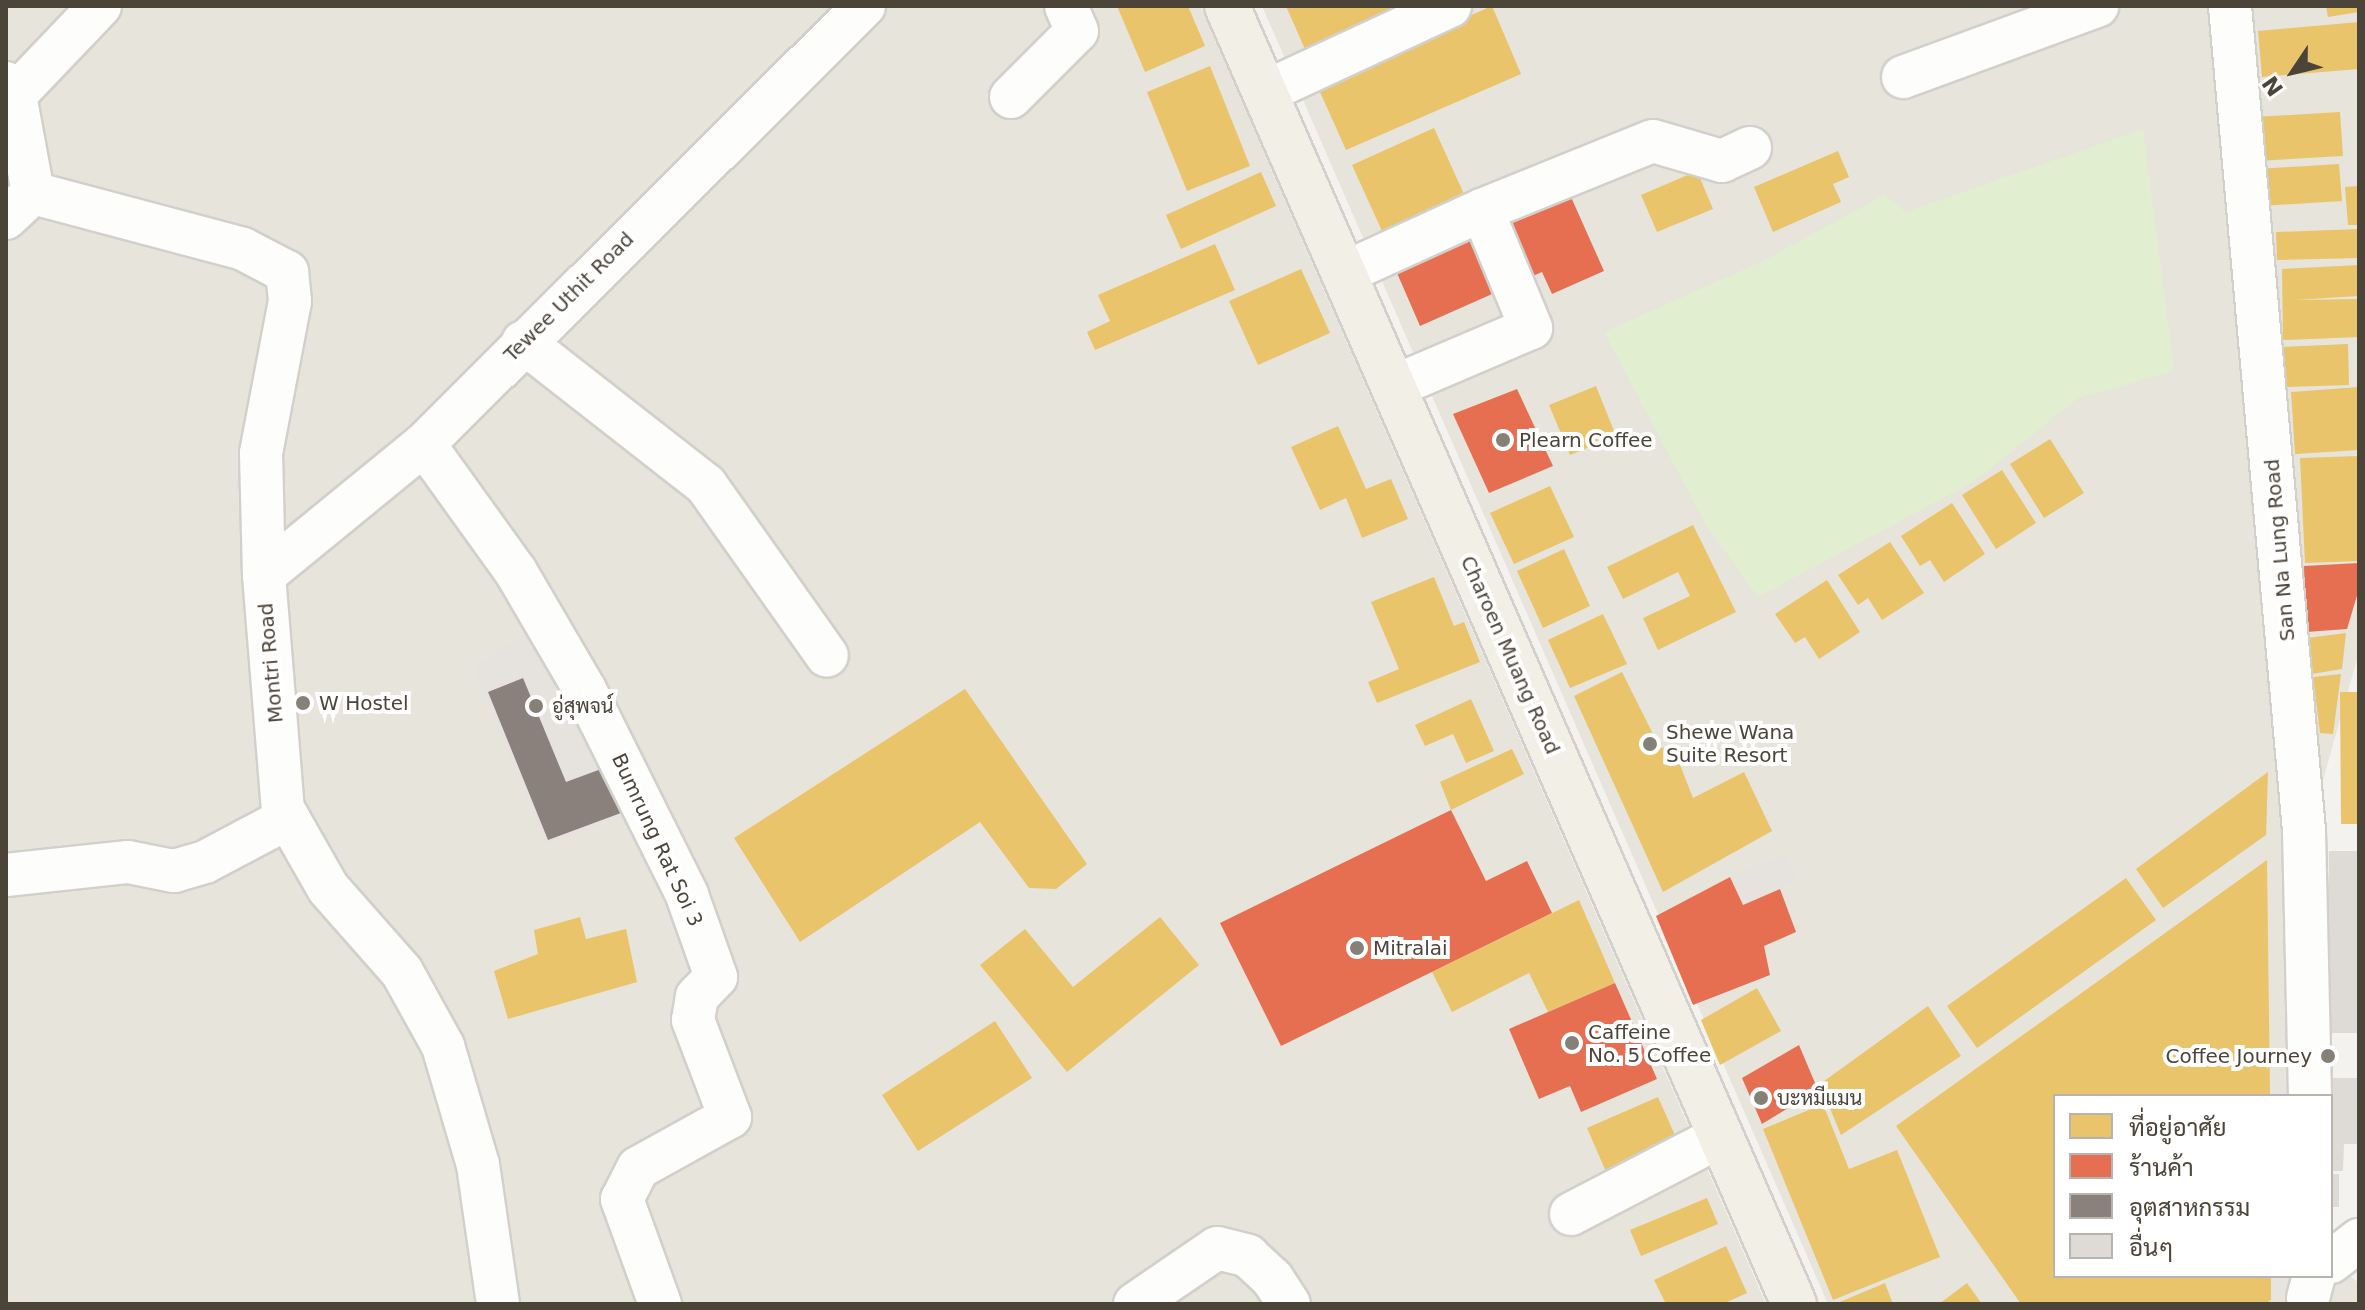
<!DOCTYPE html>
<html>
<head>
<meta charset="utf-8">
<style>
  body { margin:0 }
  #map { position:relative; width:2365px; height:1310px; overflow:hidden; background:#f4f2ee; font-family:"DejaVu Sans",Sarabun,sans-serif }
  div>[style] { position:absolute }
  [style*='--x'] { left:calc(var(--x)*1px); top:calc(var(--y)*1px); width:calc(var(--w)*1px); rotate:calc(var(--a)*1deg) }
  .residential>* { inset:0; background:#e7e4dc }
  .industrial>* { inset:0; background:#e6e2de }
  .green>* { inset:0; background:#e1eecf }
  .parking>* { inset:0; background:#e6e3df }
  .homes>* { inset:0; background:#e9c46a }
  .shops>* { inset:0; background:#e76f51 }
  .industry>* { inset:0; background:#8a817c }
  .building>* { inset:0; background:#dedbd6 }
  .roads { filter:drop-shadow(2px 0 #d2d0cb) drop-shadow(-2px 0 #d2d0cb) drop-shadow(0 2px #d2d0cb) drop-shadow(0 -2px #d2d0cb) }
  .minor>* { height:42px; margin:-21px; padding:0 21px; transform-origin:21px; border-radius:21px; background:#fdfdfc }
  .major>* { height:44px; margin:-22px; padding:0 22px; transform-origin:22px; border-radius:22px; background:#f2efe6 }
  .dots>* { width:22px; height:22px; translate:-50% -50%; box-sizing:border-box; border:4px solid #fff; border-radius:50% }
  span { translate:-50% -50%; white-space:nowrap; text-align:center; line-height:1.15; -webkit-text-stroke:8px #fff; paint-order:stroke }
  .street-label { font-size:20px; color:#4b4439 }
  .poi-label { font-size:20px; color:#4b4439 }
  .left { translate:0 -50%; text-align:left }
  .right { translate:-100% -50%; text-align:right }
  .frame { position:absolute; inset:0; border:8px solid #4b4439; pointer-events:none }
  .legend { position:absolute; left:2053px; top:1094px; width:280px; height:184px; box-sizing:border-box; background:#fff; border:2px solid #b7b4b0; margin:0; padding:10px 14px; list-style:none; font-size:24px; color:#4b4439 }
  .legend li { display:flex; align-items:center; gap:16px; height:40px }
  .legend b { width:40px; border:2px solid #b7b4b0 }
  .north { position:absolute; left:2253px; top:32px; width:80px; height:80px; -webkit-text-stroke:6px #fff; paint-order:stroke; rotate:235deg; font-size:22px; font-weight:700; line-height:32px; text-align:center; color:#4b4439 }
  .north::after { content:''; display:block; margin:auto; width:28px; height:36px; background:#4b4439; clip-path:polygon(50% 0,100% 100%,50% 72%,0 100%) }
</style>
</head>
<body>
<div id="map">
  <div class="residential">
    <i style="clip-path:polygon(6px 6px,1200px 6px,1766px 1304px,6px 1304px)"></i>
    <i style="clip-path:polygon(1262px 6px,2359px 6px,2359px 652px,2320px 791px,2312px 1096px,2055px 1096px,2055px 1276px,2331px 1276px,2332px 1261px,2359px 1283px,2359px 1304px,1828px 1304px)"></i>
  </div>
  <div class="industrial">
    <i style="clip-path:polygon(537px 626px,636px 812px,546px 845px,473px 668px)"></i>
  </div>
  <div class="green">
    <i style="clip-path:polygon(2143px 129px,2174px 371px,2078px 398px,1975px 481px,1758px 597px,1706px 525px,1604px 332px,1761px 262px,1884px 195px,1906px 212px)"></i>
  </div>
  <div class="parking">
    <i style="clip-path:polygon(1785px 853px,1797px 881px,1743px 905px,1731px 877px)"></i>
  </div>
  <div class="homes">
    <i style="clip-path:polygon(1117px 6px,1188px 6px,1205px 46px,1145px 72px)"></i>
    <i style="clip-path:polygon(1286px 6px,1420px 6px,1307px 54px)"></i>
    <i style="clip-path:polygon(1492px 6px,1521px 74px,1346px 150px,1316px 83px)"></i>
    <i style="clip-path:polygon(2326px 6px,2359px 6px,2359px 12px,2328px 17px)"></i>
    <i style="clip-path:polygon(2359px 22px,2359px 69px,2262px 77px,2258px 31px)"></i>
    <i style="clip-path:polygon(1210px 66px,1250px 166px,1187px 191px,1147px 92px)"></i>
    <i style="clip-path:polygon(2340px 112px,2343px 156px,2257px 161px,2254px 117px)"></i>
    <i style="clip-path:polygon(1434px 128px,1464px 194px,1382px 231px,1352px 165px)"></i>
    <i style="clip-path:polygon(1838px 151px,1849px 177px,1833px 184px,1841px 202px,1773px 232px,1754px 187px)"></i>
    <i style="clip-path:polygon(2339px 164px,2342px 201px,2260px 206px,2257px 169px)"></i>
    <i style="clip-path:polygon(1697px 171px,1713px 209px,1657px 232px,1641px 195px)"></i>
    <i style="clip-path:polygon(1261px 172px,1276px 206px,1181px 249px,1166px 215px)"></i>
    <i style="clip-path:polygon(2359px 186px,2359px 225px,2348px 225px,2345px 187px)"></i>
    <i style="clip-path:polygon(2359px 229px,2359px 258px,2277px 260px,2276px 232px)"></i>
    <i style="clip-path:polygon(1215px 244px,1235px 290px,1095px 350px,1087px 332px,1110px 321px,1098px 295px)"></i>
    <i style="clip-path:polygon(2359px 265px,2359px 296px,2294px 300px,2359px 299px,2359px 337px,2283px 340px,2282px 269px)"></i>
    <i style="clip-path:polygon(1301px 269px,1330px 333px,1258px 365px,1229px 301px)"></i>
    <i style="clip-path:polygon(2348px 344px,2349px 385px,2284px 387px,2282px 347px)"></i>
    <i style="clip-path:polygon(1596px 386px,1616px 436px,1570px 455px,1549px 405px)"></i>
    <i style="clip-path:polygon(2359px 387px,2359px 450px,2295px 454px,2291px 392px)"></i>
    <i style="clip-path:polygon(1338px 426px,1366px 489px,1391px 479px,1408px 519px,1362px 538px,1346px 498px,1320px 510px,1291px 447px)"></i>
    <i style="clip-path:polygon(2050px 439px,2084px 493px,2044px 518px,2010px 464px)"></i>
    <i style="clip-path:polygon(2359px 456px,2359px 561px,2305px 563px,2300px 458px)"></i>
    <i style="clip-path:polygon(2002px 470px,2036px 523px,1996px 549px,1962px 495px)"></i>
    <i style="clip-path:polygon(1550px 486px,1574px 537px,1514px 564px,1490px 513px)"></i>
    <i style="clip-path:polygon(1952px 503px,1985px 554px,1944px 582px,1930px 560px,1920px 566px,1901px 536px)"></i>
    <i style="clip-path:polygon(1693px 525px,1736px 612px,1658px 650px,1643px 618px,1690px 596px,1678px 572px,1623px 599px,1607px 567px)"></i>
    <i style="clip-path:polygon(1890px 542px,1924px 593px,1882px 620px,1868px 598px,1858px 605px,1838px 575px)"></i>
    <i style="clip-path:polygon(1564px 549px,1590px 606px,1543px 628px,1517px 571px)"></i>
    <i style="clip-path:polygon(1434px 577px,1454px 626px,1464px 622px,1480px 662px,1377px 703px,1368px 682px,1399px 669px,1371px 602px)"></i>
    <i style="clip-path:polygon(1827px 580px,1860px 632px,1819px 659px,1805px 637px,1795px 643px,1775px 614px)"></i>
    <i style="clip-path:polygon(1603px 614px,1627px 664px,1570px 688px,1548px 640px)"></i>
    <i style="clip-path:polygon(2346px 633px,2342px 669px,2312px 674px,2307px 638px)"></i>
    <i style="clip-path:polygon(1622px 672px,1660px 748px,1673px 747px,1693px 798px,1744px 772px,1772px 831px,1663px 892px,1574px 696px)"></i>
    <i style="clip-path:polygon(2341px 674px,2333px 734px,2320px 733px,2313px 677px)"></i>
    <i style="clip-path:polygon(965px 689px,1087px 864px,1056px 889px,1029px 888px,980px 822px,800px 942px,734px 838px)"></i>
    <i style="clip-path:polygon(2340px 692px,2359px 692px,2359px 824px,2341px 824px)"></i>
    <i style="clip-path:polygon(1471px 699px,1494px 751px,1466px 763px,1453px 734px,1425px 746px,1415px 725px)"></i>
    <i style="clip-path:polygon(1512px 749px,1524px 774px,1451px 810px,1440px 782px)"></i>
    <i style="clip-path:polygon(2268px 772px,2266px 835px,2163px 908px,2136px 869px)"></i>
    <i style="clip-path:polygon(2267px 860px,2270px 1096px,2055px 1096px,2055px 1276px,2271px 1276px,2271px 1300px,2265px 1304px,2021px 1304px,1896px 1126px)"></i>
    <i style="clip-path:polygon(2126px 878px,2156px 920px,1977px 1048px,1947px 1006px)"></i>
    <i style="clip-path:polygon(1579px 900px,1615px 983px,1548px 1012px,1529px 973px,1452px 1012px,1432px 972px)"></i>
    <i style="clip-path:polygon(580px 917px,586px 939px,626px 929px,637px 982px,508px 1019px,494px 971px,538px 954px,534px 930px)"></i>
    <i style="clip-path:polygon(1160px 917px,1199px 965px,1067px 1072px,980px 965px,1025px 929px,1073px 987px)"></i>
    <i style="clip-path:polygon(1757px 988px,1781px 1031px,1720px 1065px,1701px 1020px)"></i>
    <i style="clip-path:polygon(1928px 1006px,1961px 1056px,1841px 1135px,1820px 1084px)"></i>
    <i style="clip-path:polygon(995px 1021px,1032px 1078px,918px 1151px,882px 1095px)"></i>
    <i style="clip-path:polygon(1658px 1097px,1678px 1142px,1607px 1174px,1587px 1128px)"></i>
    <i style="clip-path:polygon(1823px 1104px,1849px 1169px,1897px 1150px,1940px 1257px,1833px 1300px,1763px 1129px)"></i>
    <i style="clip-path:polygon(1707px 1198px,1718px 1224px,1641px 1256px,1630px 1230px)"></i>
    <i style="clip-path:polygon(1726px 1246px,1747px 1293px,1723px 1304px,1666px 1304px,1654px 1280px)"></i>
    <i style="clip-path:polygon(1885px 1283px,1893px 1304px,1835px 1304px)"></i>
    <i style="clip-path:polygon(1967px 1283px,1982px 1304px,1939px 1304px)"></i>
  </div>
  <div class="shops">
    <i style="clip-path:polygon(1571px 197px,1604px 271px,1552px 294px,1542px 272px,1420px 326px,1397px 273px)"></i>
    <i style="clip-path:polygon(1517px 389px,1553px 466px,1489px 493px,1453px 414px)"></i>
    <i style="clip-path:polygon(2359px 563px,2359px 589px,2347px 629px,2306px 632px,2304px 566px)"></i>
    <i style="clip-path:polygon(1451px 810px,1486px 881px,1527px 861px,1552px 913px,1281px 1046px,1220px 923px)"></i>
    <i style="clip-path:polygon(1730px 877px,1743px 905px,1780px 889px,1796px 932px,1764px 946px,1770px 975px,1693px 1005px,1656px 916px)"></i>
    <i style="clip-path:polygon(1615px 983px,1657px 1079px,1581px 1112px,1570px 1086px,1539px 1099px,1509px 1029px)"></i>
    <i style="clip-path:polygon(1799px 1045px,1818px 1090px,1762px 1124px,1742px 1078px)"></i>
  </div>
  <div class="industry">
    <i style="clip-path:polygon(523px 678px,566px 782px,612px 765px,629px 810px,548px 840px,488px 692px)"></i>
  </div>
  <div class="building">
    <i style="clip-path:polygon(2329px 851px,2359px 851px,2357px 1033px,2326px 1033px)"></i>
    <i style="clip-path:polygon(2316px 1078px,2359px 1078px,2359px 1144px,2344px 1144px,2343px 1171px,2331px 1171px,2331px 1096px,2316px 1096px)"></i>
    <i style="clip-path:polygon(2331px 1174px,2339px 1174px,2339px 1207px,2331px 1207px)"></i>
  </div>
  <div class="roads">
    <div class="minor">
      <i style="--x:2230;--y:6;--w:828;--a:84.87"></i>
      <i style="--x:2304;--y:831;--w:265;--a:88.7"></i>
      <i style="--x:1903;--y:77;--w:207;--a:-20.1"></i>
      <i style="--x:6;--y:83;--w:15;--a:53"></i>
      <i style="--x:15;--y:95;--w:100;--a:79.6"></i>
      <i style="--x:1265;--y:92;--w:204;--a:-24.9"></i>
      <i style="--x:15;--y:95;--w:123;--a:-46.3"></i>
      <i style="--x:1011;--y:97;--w:93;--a:-45"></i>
      <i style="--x:1077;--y:31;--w:27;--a:-114"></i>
      <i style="--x:33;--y:193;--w:217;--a:14.9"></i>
      <i style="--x:243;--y:249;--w:50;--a:27.6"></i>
      <i style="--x:287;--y:272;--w:29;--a:84"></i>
      <i style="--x:290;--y:301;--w:155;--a:100.8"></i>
      <i style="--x:261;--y:453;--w:122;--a:88.6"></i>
      <i style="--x:264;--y:575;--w:235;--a:85.4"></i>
      <i style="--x:283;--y:809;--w:91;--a:60.3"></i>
      <i style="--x:328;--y:888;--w:112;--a:48.6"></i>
      <i style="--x:402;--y:972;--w:85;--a:61"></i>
      <i style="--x:443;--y:1046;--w:124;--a:73.6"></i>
      <i style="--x:478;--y:1165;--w:140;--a:81.8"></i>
      <i style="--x:1482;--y:210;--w:184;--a:-22"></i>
      <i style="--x:1653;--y:141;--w:72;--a:16.2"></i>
      <i style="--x:1722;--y:161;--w:31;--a:-25"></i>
      <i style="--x:6;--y:218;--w:37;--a:-43"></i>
      <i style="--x:1344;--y:273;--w:152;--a:-24.5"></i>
      <i style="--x:1482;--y:210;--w:128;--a:67.4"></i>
      <i style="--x:1531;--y:328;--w:150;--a:156.9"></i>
      <i style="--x:523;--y:342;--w:232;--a:38"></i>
      <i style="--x:706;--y:485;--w:209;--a:54.7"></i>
      <i style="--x:424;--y:444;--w:158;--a:54.3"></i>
      <i style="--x:516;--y:572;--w:137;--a:59.7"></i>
      <i style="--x:585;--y:690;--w:229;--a:63.5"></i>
      <i style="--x:687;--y:895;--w:87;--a:70.5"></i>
      <i style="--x:716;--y:977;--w:28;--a:134"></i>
      <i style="--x:697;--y:997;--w:23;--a:100"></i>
      <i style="--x:693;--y:1020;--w:104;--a:69.1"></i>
      <i style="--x:730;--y:1117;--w:105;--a:151"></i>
      <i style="--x:638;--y:1168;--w:35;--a:117"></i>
      <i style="--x:622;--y:1199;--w:112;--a:70.1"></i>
      <i style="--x:264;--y:575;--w:207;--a:-39.3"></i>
      <i style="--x:424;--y:444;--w:621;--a:-44.87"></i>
      <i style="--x:6;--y:875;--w:123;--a:-6.1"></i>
      <i style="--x:128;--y:862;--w:47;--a:11.1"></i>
      <i style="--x:174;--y:871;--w:32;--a:-16"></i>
      <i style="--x:205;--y:862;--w:94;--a:-27.9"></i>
      <i style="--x:1571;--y:1214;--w:169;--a:-27.5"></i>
      <i style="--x:2331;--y:1262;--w:36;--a:-38"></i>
      <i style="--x:2308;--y:1298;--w:23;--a:-75"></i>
      <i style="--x:1135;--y:1304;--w:99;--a:-34.3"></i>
      <i style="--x:1217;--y:1248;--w:32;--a:14"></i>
      <i style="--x:1248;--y:1256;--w:33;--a:43"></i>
      <i style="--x:1272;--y:1278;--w:31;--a:57"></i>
    </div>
    <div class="major">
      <i style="--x:1227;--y:6;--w:1416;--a:66.4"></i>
    </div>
  </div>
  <div class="dots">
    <i style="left:1503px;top:440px;background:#868178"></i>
    <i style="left:303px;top:703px;background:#868178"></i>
    <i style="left:536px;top:706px;background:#868178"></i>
    <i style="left:1650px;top:744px;background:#868178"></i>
    <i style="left:1357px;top:948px;background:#868178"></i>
    <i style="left:1572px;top:1043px;background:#868178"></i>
    <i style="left:2328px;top:1056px;background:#868178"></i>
    <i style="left:1761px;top:1098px;background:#868178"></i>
  </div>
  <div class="street-label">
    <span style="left:569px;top:297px;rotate:-45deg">Tewee Uthit Road</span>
    <span style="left:2280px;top:550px;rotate:-95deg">San Na Lung Road</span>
    <span style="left:1510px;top:655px;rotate:66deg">Charoen Muang Road</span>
    <span style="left:271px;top:663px;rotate:-95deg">Montri Road</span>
    <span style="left:657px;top:840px;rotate:65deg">Bumrung Rat Soi 3</span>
  </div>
  <div class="poi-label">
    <span class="left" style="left:1519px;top:440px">Plearn Coffee</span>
    <span class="left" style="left:319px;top:703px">W Hostel</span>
    <span class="left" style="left:552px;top:706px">อู่สุพจน์</span>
    <span class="left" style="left:1666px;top:744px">Shewe Wana<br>Suite Resort</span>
    <span class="left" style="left:1373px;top:948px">Mitralai</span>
    <span class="left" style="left:1588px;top:1044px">Caffeine<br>No. 5 Coffee</span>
    <span class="right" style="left:2312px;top:1056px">Coffee Journey</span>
    <span class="left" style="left:1777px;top:1098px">บะหมีแมน</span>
  </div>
  <div class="frame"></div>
  <ul class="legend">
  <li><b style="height:22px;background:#e9c46a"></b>ที่อยู่อาศัย</li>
  <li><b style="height:22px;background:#e76f51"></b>ร้านค้า</li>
  <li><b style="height:22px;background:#8a817c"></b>อุตสาหกรรม</li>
  <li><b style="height:22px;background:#dedbd6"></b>อื่นๆ</li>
  </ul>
  <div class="north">N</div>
</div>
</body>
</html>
